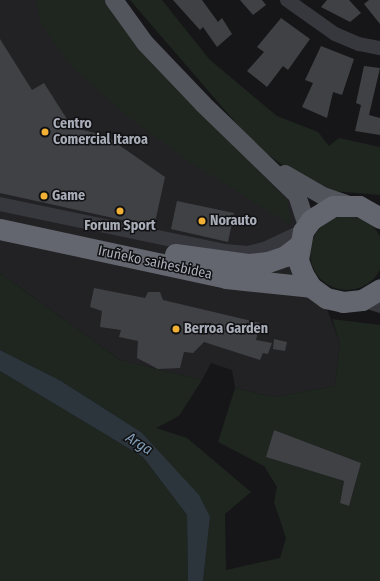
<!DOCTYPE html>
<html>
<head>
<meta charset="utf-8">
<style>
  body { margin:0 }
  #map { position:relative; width:380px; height:581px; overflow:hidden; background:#161618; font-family:"Fira Sans Condensed",sans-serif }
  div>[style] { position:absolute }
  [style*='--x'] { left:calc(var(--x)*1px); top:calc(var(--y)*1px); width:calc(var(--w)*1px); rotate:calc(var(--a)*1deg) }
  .built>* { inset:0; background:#222225 }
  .green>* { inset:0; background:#1e261f }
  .round { border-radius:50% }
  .water>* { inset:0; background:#2c353c }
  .building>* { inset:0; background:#404145 }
  .minor>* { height:14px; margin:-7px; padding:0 7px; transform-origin:7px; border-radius:7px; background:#37383d }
  .major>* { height:18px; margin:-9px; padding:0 9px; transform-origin:9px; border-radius:9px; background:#53555c }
  .highway>* { height:21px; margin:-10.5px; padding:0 10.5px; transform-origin:10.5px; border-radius:10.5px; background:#63666e }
  .dots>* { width:11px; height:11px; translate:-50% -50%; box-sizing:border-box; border:2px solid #111113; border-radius:50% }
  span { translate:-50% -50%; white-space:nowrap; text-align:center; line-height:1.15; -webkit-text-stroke:3px #111113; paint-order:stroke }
  .poi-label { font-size:14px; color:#a8adb8; font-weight:700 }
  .left { translate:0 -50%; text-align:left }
  .street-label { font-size:14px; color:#a8adb8 }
  .water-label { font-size:15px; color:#7f9bb3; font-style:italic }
</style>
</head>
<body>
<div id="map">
  <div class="built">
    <i style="clip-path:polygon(0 0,105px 0,296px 208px,296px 229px,340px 343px,335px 386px,274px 397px,235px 388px,232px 370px,211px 363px,202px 380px,120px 360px,0 273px)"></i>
  </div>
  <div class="green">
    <i style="clip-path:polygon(36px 0,104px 0,147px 58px,287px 200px,291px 225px,190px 162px,128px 117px,71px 66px,40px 22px)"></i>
    <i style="clip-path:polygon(130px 0,162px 0,210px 60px,277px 116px,318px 132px,329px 146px,339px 138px,380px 147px,380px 195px,333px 191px,281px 164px,254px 144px)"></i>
    <i class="round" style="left:310px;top:216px;width:74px;height:74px"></i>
    <i style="clip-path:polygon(evenodd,0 273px,120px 360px,202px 380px,179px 416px,156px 428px,187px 438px,251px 492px,225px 514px,226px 570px,280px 558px,286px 538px,274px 502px,277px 487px,264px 466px,218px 442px,235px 388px,274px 397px,335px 386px,340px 343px,332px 319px,380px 325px,380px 581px,203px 581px,210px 517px,141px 432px,61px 381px,0 350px,0 273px,274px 430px,361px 463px,349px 506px,340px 503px,344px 481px,267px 457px,274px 430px)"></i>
    <i style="clip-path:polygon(0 371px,143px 457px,187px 515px,188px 581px,0 581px)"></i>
  </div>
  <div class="water">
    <i style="clip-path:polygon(0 350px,61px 381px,141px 432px,199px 495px,210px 517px,203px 581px,188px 581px,187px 515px,143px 457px,0 371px)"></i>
  </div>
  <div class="building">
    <i style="clip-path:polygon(173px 0,202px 0,218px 22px,222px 18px,232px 34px,217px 47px,203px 27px,200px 30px)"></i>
    <i style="clip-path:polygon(240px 0,262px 0,266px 5px,253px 15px)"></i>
    <i style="clip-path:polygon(327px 0,349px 0,361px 13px,350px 22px,321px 7px)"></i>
    <i style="clip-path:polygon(369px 0,380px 0,380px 24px,364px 4px)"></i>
    <i style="clip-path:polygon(281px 18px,310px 39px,288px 70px,283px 66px,267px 87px,247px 71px,264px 52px,257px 47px)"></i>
    <i style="clip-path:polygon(0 39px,32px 90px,44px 83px,72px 127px,106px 136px,165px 177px,154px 227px,0 193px)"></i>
    <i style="clip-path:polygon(321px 46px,354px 59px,342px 95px,333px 92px,327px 118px,302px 107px,313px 83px,305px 80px)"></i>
    <i style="clip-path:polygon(364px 66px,380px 68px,369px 115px,380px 118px,380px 135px,355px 131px,361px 105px,356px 103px)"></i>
    <i style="clip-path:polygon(177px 201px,234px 213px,228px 242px,171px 229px)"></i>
    <i style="clip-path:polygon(94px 288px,145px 298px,148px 292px,160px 292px,163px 300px,260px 323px,256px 340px,272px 343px,268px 354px,263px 353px,260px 360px,204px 342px,193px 353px,184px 352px,180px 368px,158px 369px,137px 358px,138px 341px,119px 337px,121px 330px,100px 327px,102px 311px,90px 307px)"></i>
    <i style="clip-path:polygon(274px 339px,287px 342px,285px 351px,273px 349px)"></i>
    <i style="clip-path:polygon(274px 430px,361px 463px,349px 506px,340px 503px,344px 481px,266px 457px)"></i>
  </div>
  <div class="minor">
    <i style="--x:287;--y:0;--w:59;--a:35.3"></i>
    <i style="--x:335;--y:34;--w:26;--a:23"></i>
    <i style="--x:359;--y:44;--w:21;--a:11"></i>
    <i style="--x:0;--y:204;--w:230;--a:11.8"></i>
    <i style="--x:225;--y:251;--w:23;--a:5"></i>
    <i style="--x:248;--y:253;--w:16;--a:-14"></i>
    <i style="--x:264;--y:249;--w:43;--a:-24.8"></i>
    <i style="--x:362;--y:300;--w:19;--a:18"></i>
  </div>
  <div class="major">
    <i style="--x:114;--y:0;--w:53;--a:54.2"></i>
    <i style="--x:145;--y:43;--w:84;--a:46.4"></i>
    <i style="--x:203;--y:104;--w:131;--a:44.1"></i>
    <i style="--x:297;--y:195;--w:33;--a:72"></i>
    <i style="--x:285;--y:174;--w:44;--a:30.1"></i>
    <i style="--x:323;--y:196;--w:24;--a:19"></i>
  </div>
  <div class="highway">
    <i style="--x:380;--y:218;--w:24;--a:-150"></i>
    <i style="--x:359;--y:206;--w:26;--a:180"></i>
    <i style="--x:333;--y:206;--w:26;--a:148"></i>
    <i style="--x:311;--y:220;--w:14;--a:126"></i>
    <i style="--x:303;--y:231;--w:29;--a:100"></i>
    <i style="--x:298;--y:260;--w:15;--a:70"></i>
    <i style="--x:303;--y:274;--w:15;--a:58"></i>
    <i style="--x:311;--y:287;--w:19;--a:36"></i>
    <i style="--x:326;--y:298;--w:17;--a:13"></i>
    <i style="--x:343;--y:302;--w:19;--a:-6"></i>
    <i style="--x:362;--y:300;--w:21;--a:-31"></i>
    <i style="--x:0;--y:229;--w:231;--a:12.2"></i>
    <i style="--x:226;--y:278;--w:85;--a:6"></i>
    <i style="--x:175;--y:254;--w:75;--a:7.7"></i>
    <i style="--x:249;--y:264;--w:19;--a:-6"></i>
    <i style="--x:268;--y:262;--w:18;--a:-19"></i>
    <i style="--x:285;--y:256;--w:18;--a:-38"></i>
  </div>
  <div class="dots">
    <i style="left:45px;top:132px;background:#f2b134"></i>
    <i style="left:44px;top:196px;background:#f2b134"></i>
    <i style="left:120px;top:211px;background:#f2b134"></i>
    <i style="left:202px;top:221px;background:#f2b134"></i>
    <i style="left:176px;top:329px;background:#f2b134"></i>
  </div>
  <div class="poi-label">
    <span class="left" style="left:53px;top:132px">Centro<br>Comercial Itaroa</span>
    <span class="left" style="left:52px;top:196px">Game</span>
    <span class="left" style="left:210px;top:221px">Norauto</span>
    <span style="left:120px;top:226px">Forum Sport</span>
    <span class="left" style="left:184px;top:329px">Berroa Garden</span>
  </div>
  <div class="street-label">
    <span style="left:155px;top:263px;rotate:12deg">Iruñeko saihesbidea</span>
  </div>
  <div class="water-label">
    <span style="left:139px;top:444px;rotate:32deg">Arga</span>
  </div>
</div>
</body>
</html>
